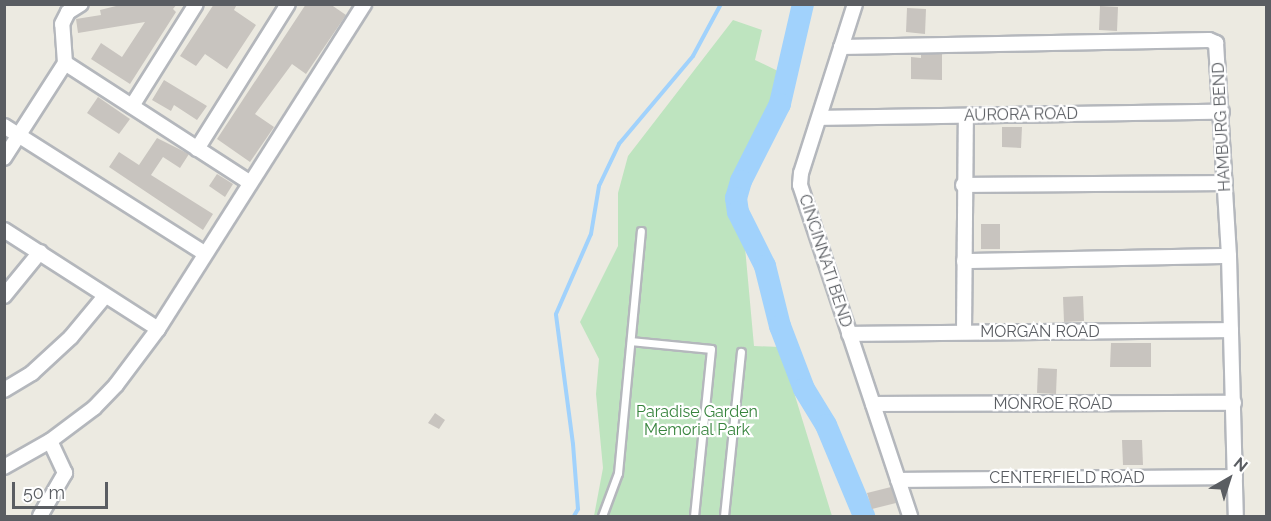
<!DOCTYPE html>
<html>
<head>
<meta charset="utf-8">
<style>
  body { margin:0 }
  #map { position:relative; width:1271px; height:521px; overflow:hidden; background:#eceae1; font-family:Raleway,sans-serif }
  div>[style] { position:absolute }
  [style*='--x'] { left:calc(var(--x)*1px); top:calc(var(--y)*1px); width:calc(var(--w)*1px); rotate:calc(var(--a)*1deg) }
  .green>* { inset:0; background:#bee4bf }
  .stream>* { height:4px; margin:-2px; padding:0 2px; transform-origin:2px; border-radius:2px; background:#a1d2fc }
  .river>* { height:22px; margin:-11px; padding:0 11px; transform-origin:11px; border-radius:11px; background:#a1d2fc }
  .building>* { inset:0; background:#c8c4bf }
  .roads { filter:drop-shadow(2px 0 #b4b7bc) drop-shadow(-2px 0 #b4b7bc) drop-shadow(0 2px #b4b7bc) drop-shadow(0 -2px #b4b7bc) }
  .service>* { height:7px; margin:-3.5px; padding:0 3.5px; transform-origin:3.5px; border-radius:3.5px; background:#fff }
  .minor>* { height:14px; margin:-7px; padding:0 7px; transform-origin:7px; border-radius:7px; background:#fff }
  span { translate:-50% -50%; white-space:nowrap; text-align:center; line-height:1.15; -webkit-text-stroke:4.5px #fff; paint-order:stroke }
  .street-label { font-size:16px; color:#5a5d62 }
  .park-label { font-size:16px; color:#37843d }
  .frame { position:absolute; inset:0; border:6px solid #5a5d62; pointer-events:none }
  .north { position:absolute; left:1199px; top:449px; width:60px; height:60px; -webkit-text-stroke:4px #fff; paint-order:stroke; rotate:39deg; font-size:16px; font-weight:700; line-height:24px; text-align:center; color:#5a5d62 }
  .north::after { content:''; display:block; margin:auto; width:21px; height:27px; background:#5a5d62; clip-path:polygon(50% 0,100% 100%,50% 72%,0 100%) }
  .scale { position:absolute; left:12px; top:482px; width:96px; height:27px; box-sizing:border-box; border:3px solid #5a5d62; border-top:0; padding-left:8px; font-size:18px; line-height:21px; white-space:nowrap; color:#5a5d62; -webkit-text-stroke:4px #fff; paint-order:stroke }
</style>
</head>
<body>
<div id="map">
  <div class="green">
    <i style="clip-path:polygon(733px 20px,762px 30px,755px 60px,780px 72px,756px 154px,728px 192px,727px 210px,745px 247px,754px 346px,780px 347px,832px 516px,594px 516px,603px 468px,596px 394px,599px 359px,580px 322px,618px 246px,618px 193px,628px 156px)"></i>
  </div>
  <div class="stream">
    <i style="--x:574;--y:516;--w:8;--a:-60"></i>
    <i style="--x:578;--y:509;--w:65;--a:-94.4"></i>
    <i style="--x:573;--y:444;--w:131;--a:-97.5"></i>
    <i style="--x:556;--y:314;--w:87;--a:-66.4"></i>
    <i style="--x:591;--y:234;--w:49;--a:-80.5"></i>
    <i style="--x:599;--y:186;--w:47;--a:-64.5"></i>
    <i style="--x:619;--y:144;--w:115;--a:-49.9"></i>
    <i style="--x:693;--y:56;--w:59;--a:-61.7"></i>
  </div>
  <div class="river">
    <i style="--x:803;--y:4;--w:103;--a:103"></i>
    <i style="--x:780;--y:104;--w:86;--a:116.9"></i>
    <i style="--x:741;--y:181;--w:18;--a:106"></i>
    <i style="--x:736;--y:198;--w:14;--a:82"></i>
    <i style="--x:738;--y:212;--w:60;--a:63.4"></i>
    <i style="--x:765;--y:266;--w:62;--a:76"></i>
    <i style="--x:780;--y:326;--w:67;--a:69.1"></i>
    <i style="--x:804;--y:389;--w:42;--a:58.6"></i>
    <i style="--x:826;--y:425;--w:99;--a:67.3"></i>
  </div>
  <div class="building">
    <i style="clip-path:polygon(124px 4px,177px 4px,173px 9px,176px 12px,130px 84px,91px 59px,101px 43px,122px 57px,145px 22px,78px 33px,76px 19px,101px 15px,100px 10px)"></i>
    <i style="clip-path:polygon(214px 4px,237px 4px,234px 10px,256px 25px,227px 69px,205px 54px,196px 66px,180px 56px)"></i>
    <i style="clip-path:polygon(306px 4px,330px 4px,346px 15px,306px 74px,292px 64px,255px 114px,274px 127px,250px 162px,217px 139px)"></i>
    <i style="clip-path:polygon(1100px 6px,1118px 7px,1117px 31px,1099px 30px)"></i>
    <i style="clip-path:polygon(907px 8px,926px 9px,925px 34px,906px 32px)"></i>
    <i style="clip-path:polygon(921px 54px,942px 54px,942px 80px,911px 79px,911px 57px,921px 58px)"></i>
    <i style="clip-path:polygon(164px 80px,207px 106px,197px 120px,174px 105px,171px 111px,152px 100px)"></i>
    <i style="clip-path:polygon(98px 97px,130px 119px,119px 134px,87px 113px)"></i>
    <i style="clip-path:polygon(1002px 127px,1022px 127px,1021px 148px,1002px 147px)"></i>
    <i style="clip-path:polygon(157px 138px,189px 154px,180px 168px,163px 157px,151px 175px,213px 214px,203px 230px,109px 167px,119px 152px,139px 165px)"></i>
    <i style="clip-path:polygon(217px 174px,233px 184px,225px 197px,209px 186px)"></i>
    <i style="clip-path:polygon(981px 224px,1000px 224px,1000px 249px,981px 249px)"></i>
    <i style="clip-path:polygon(1083px 296px,1084px 321px,1064px 322px,1063px 297px)"></i>
    <i style="clip-path:polygon(1111px 343px,1151px 343px,1151px 367px,1110px 367px)"></i>
    <i style="clip-path:polygon(1038px 368px,1057px 369px,1056px 394px,1037px 393px)"></i>
    <i style="clip-path:polygon(435px 413px,445px 420px,439px 429px,428px 423px)"></i>
    <i style="clip-path:polygon(1122px 440px,1142px 440px,1143px 465px,1123px 465px)"></i>
    <i style="clip-path:polygon(891px 487px,896px 503px,872px 509px,867px 493px)"></i>
  </div>
  <div class="roads">
    <div class="service">
      <i style="--x:631;--y:341;--w:80;--a:5.7"></i>
      <i style="--x:711;--y:349;--w:168;--a:95.8"></i>
      <i style="--x:602;--y:516;--w:46;--a:-69.6"></i>
      <i style="--x:618;--y:473;--w:243;--a:-84.6"></i>
      <i style="--x:724;--y:516;--w:165;--a:-84.1"></i>
    </div>
    <div class="minor">
      <i style="--x:855;--y:4;--w:177;--a:107.7"></i>
      <i style="--x:801;--y:173;--w:12;--a:95"></i>
      <i style="--x:800;--y:185;--w:349;--a:71.6"></i>
      <i style="--x:841;--y:47;--w:368;--a:-1.1"></i>
      <i style="--x:1209;--y:40;--w:8;--a:23"></i>
      <i style="--x:1216;--y:43;--w:213;--a:86.5"></i>
      <i style="--x:1229;--y:256;--w:260;--a:88.5"></i>
      <i style="--x:65;--y:63;--w:219;--a:32.9"></i>
      <i style="--x:132;--y:106;--w:120;--a:-57.9"></i>
      <i style="--x:820;--y:118;--w:402;--a:-0.9"></i>
      <i style="--x:4;--y:126;--w:237;--a:32.4"></i>
      <i style="--x:197;--y:149;--w:171;--a:-57.9"></i>
      <i style="--x:4;--y:158;--w:113;--a:-57.3"></i>
      <i style="--x:65;--y:63;--w:39;--a:-94"></i>
      <i style="--x:62;--y:24;--w:13;--a:-63"></i>
      <i style="--x:68;--y:12;--w:15;--a:-32"></i>
      <i style="--x:963;--y:185;--w:262;--a:-0.4"></i>
      <i style="--x:4;--y:230;--w:183;--a:32.7"></i>
      <i style="--x:964;--y:261;--w:265;--a:-1.1"></i>
      <i style="--x:4;--y:296;--w:57;--a:-50.7"></i>
      <i style="--x:964;--y:332;--w:216;--a:-89.5"></i>
      <i style="--x:849;--y:334;--w:382;--a:-0.6"></i>
      <i style="--x:4;--y:390;--w:33;--a:-31"></i>
      <i style="--x:32;--y:373;--w:53;--a:-42.7"></i>
      <i style="--x:71;--y:337;--w:53;--a:-50.3"></i>
      <i style="--x:873;--y:404;--w:361;--a:-0.2"></i>
      <i style="--x:4;--y:467;--w:53;--a:-29.5"></i>
      <i style="--x:50;--y:441;--w:55;--a:-36.9"></i>
      <i style="--x:94;--y:408;--w:32;--a:-46"></i>
      <i style="--x:116;--y:385;--w:70;--a:-53.1"></i>
      <i style="--x:158;--y:329;--w:385;--a:-57.6"></i>
      <i style="--x:898;--y:480;--w:337;--a:-0.5"></i>
      <i style="--x:40;--y:516;--w:50;--a:-59.8"></i>
      <i style="--x:65;--y:473;--w:35;--a:-115"></i>
    </div>
  </div>
  <div class="street-label">
    <span style="left:1021px;top:115px;rotate:-1deg">AURORA ROAD</span>
    <span style="left:1222px;top:127px;rotate:-93deg">HAMBURG BEND</span>
    <span style="left:825px;top:261px;rotate:72deg">CINCINNATI BEND</span>
    <span style="left:1040px;top:332px">MORGAN ROAD</span>
    <span style="left:1053px;top:404px">MONROE ROAD</span>
    <span style="left:1067px;top:478px">CENTERFIELD ROAD</span>
  </div>
  <div class="park-label">
    <span style="left:697px;top:421px">Paradise Garden<br>Memorial Park</span>
  </div>
  <div class="frame"></div>
  <div class="north">N</div>
  <div class="scale">50 m</div>
</div>
</body>
</html>
